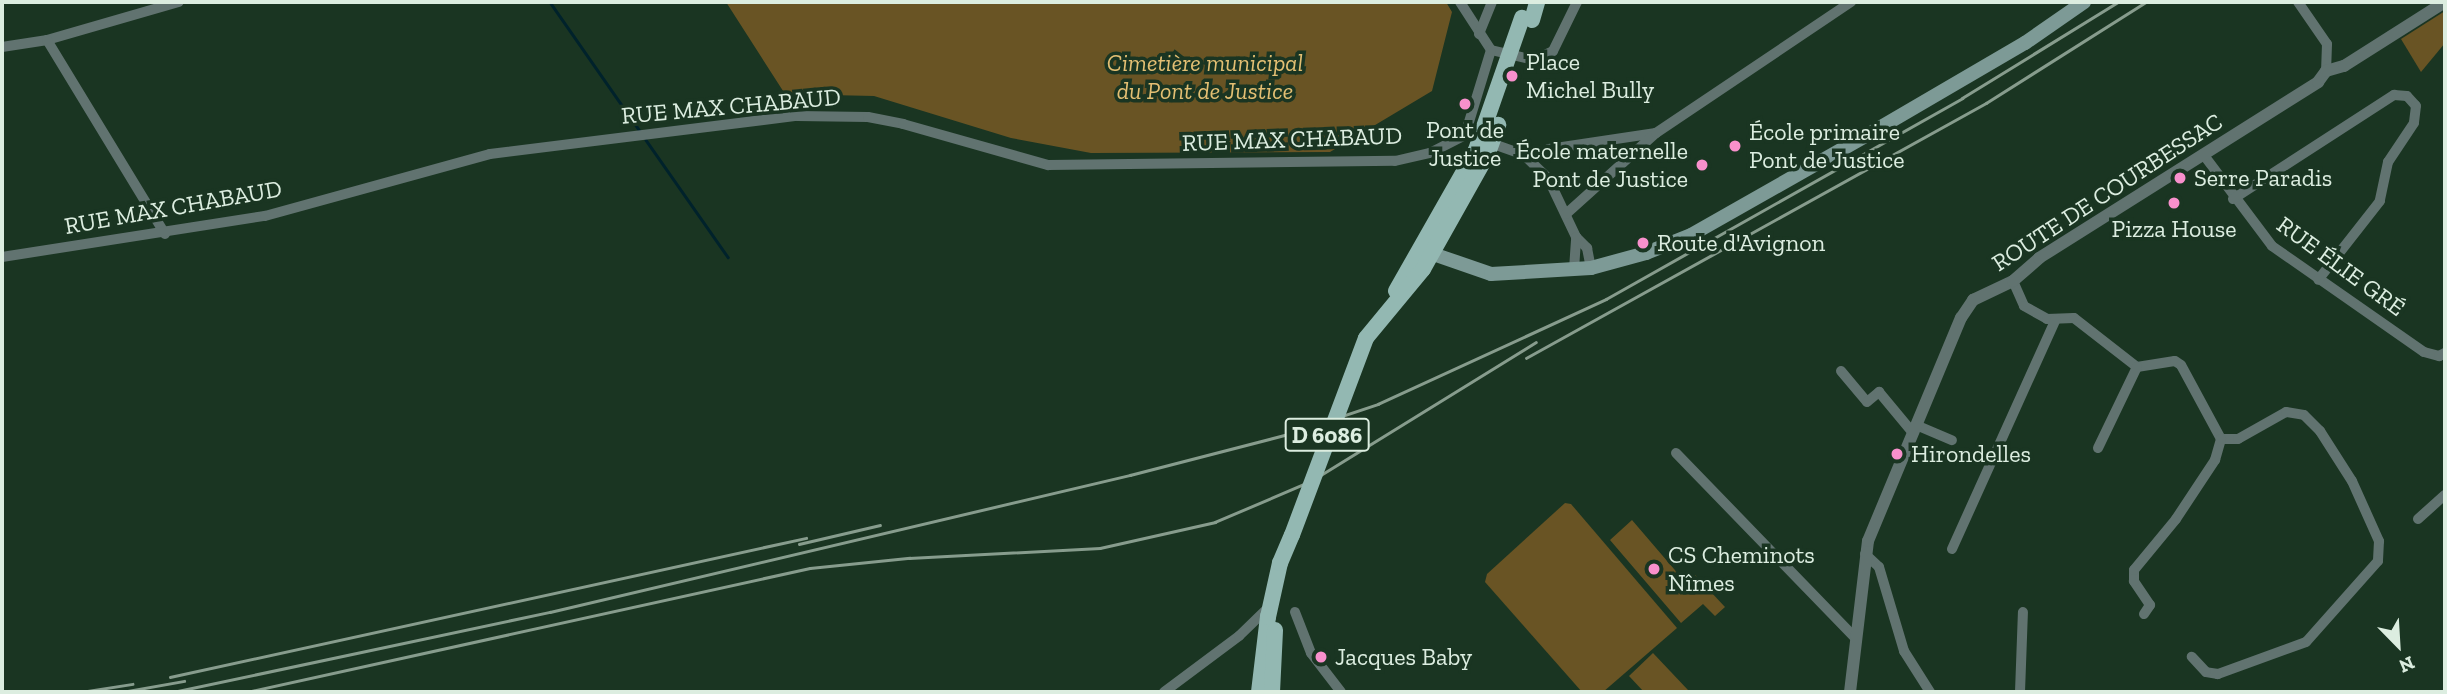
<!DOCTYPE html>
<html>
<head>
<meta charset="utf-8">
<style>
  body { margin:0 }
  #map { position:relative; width:2447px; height:694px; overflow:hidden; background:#1a3522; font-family:"Zilla Slab",serif }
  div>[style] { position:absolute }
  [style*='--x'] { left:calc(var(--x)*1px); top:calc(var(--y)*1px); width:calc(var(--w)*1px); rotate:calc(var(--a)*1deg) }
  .green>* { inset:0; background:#695424 }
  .stream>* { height:2.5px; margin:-1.25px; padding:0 1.25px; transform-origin:1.25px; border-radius:1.25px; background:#00222b }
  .minor>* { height:10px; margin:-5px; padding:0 5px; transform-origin:5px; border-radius:5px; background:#617370 }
  .tertiary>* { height:12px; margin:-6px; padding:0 6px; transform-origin:6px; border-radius:6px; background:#617370 }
  .secondary>* { height:14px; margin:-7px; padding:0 7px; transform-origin:7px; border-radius:7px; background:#7d9a96 }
  .primary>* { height:16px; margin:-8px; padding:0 8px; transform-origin:8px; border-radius:8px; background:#93b8b2 }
  .rail>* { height:2.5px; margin:-1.25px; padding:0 1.25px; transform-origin:1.25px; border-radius:1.25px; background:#879c8d }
  .primary-bridge>* { height:16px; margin:-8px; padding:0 8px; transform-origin:8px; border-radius:8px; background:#93b8b2 }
  .dots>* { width:19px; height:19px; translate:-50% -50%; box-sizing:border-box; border:4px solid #1a3522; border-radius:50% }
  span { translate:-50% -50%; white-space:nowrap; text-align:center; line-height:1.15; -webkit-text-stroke:7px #1a3522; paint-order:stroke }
  .shield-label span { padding:2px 5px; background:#1a3522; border:2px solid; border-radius:5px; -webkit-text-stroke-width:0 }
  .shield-label { font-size:23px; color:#dcede0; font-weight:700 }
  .poi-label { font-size:24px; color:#dcede0 }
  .left { translate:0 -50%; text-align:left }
  .right { translate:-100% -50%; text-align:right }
  .park-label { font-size:24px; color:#e3bf73; font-style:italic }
  .street-label { font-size:24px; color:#dcede0 }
  .frame { position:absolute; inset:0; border:4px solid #dcede0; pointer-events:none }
  .north { position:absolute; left:2363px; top:610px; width:70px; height:70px; -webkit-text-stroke:5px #1a3522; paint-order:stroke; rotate:156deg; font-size:19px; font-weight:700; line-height:28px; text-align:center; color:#dcede0 }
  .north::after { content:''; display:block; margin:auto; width:24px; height:32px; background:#dcede0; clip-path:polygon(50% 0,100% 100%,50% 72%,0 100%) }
</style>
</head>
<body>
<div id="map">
  <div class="green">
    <i style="clip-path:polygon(726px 2px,1446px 2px,1452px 12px,1432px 91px,1330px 152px,1091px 153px,1011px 138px,874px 96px,785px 94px)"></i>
    <i style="clip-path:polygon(2445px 11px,2445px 43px,2421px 72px,2401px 39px)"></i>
    <i style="clip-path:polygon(1565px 503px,1571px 504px,1677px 628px,1603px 692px,1582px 692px,1485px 582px,1487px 574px)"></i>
    <i style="clip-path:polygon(1632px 520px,1686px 583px,1695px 575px,1725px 607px,1715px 616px,1703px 604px,1681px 623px,1610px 540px)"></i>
    <i style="clip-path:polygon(1653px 653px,1688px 690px,1685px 692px,1644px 692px,1629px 676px)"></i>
  </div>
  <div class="stream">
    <i style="--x:550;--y:2;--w:157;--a:55.1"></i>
    <i style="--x:646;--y:140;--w:143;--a:55"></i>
  </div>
  <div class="minor">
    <i style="--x:1460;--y:2;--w:57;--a:57.1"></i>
    <i style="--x:2298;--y:2;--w:51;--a:55.4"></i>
    <i style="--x:2327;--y:44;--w:27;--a:92"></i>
    <i style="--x:1479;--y:34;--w:35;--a:-68"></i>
    <i style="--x:47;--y:40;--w:137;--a:-16.1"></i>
    <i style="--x:2;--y:47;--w:46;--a:-8.8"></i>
    <i style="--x:47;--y:40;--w:227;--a:58.7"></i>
    <i style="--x:1491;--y:50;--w:44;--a:13.1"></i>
    <i style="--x:1534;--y:60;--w:21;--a:-25"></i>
    <i style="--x:1553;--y:51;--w:55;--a:-63.9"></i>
    <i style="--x:1465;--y:135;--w:89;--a:-73"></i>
    <i style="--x:1485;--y:141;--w:41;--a:19.7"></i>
    <i style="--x:1524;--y:155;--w:33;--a:44"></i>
    <i style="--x:1548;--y:178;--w:65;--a:64.6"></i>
    <i style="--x:1576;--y:237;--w:16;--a:45"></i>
    <i style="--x:1587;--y:248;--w:20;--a:79"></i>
    <i style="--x:2203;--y:154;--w:115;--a:53.1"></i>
    <i style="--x:2272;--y:246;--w:185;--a:34.9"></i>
    <i style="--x:2424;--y:352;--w:16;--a:15"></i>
    <i style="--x:2439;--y:356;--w:7;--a:-27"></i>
    <i style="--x:1529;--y:159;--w:22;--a:-27"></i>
    <i style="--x:1549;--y:149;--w:108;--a:-8.5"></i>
    <i style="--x:2233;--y:199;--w:192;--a:-32.9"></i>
    <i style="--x:2394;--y:95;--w:13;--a:4"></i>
    <i style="--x:2407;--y:96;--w:13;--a:48"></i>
    <i style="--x:2416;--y:106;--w:17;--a:97"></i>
    <i style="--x:2414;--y:123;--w:47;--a:123.7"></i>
    <i style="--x:2388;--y:162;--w:40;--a:102"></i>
    <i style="--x:2380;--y:201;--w:100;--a:128.1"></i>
    <i style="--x:1566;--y:214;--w:121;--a:-42"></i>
    <i style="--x:1656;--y:133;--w:235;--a:-33.9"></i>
    <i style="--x:2;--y:257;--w:266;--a:-8.9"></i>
    <i style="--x:265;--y:216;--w:233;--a:-15.4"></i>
    <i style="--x:490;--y:154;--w:309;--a:-7.1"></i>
    <i style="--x:797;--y:116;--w:71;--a:0.8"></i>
    <i style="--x:868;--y:117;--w:36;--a:11"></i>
    <i style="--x:903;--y:124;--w:151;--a:15.8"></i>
    <i style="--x:1048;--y:165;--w:347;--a:-0.7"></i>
    <i style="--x:1395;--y:161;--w:36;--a:-13"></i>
    <i style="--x:1430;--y:153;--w:39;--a:-27"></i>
    <i style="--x:1574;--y:269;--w:32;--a:-86"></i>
    <i style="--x:2013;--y:281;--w:27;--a:66"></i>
    <i style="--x:2024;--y:306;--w:26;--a:29"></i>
    <i style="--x:2047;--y:319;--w:27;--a:-2"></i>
    <i style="--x:2074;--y:318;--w:80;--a:37.9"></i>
    <i style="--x:2137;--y:367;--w:38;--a:-9"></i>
    <i style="--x:2175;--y:361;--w:7;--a:34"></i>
    <i style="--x:2181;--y:365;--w:84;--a:61.6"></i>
    <i style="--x:2221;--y:439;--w:17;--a:0"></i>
    <i style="--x:2238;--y:439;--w:55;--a:-29.4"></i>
    <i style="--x:2286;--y:412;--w:18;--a:9"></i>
    <i style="--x:2304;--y:415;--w:23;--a:45"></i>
    <i style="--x:2320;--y:431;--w:59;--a:57.4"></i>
    <i style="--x:2352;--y:481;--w:66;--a:65.8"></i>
    <i style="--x:2379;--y:541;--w:20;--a:93"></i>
    <i style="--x:2378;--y:561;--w:108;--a:131.6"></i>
    <i style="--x:2306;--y:642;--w:94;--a:160"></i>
    <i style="--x:2218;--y:674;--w:12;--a:-171"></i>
    <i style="--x:2206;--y:672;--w:21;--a:-133"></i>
    <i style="--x:1841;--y:371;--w:40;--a:50"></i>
    <i style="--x:1867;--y:402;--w:16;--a:-40"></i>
    <i style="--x:1879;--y:392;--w:53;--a:50.3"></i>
    <i style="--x:1916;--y:425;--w:39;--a:23"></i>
    <i style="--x:2098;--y:448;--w:90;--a:-64.3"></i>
    <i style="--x:1676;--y:453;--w:259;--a:45.9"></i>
    <i style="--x:2418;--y:519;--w:36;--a:-42"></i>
    <i style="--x:1952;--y:549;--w:252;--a:-65.7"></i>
    <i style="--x:1865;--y:554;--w:19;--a:43"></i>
    <i style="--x:1879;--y:567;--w:88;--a:73.4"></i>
    <i style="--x:1904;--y:651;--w:49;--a:57.6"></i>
    <i style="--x:1295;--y:612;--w:44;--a:68.7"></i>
    <i style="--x:1311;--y:653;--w:49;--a:52.4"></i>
    <i style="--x:2144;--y:614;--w:11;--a:-56"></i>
    <i style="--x:2150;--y:605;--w:29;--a:-124"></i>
    <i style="--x:2134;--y:581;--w:11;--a:-90"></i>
    <i style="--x:2134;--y:570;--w:66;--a:-50.5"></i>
    <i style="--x:2176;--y:519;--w:71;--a:-56.5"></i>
    <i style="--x:2215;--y:460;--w:22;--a:-74"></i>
    <i style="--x:1164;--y:692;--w:94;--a:-36.7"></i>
    <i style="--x:1239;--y:636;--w:43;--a:-44.1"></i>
    <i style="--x:2020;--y:692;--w:80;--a:-87.9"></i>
  </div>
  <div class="tertiary">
    <i style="--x:1850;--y:692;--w:152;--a:-83.2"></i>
    <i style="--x:1868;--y:541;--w:242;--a:-67.4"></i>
    <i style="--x:1961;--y:318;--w:22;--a:-56"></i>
    <i style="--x:1973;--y:300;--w:44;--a:-25.4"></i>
    <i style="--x:2013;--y:281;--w:35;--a:-41"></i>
    <i style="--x:2039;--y:258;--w:330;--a:-32.2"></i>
    <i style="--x:2318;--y:82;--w:14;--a:-54"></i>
    <i style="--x:2326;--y:71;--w:19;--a:-16"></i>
    <i style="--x:2344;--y:66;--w:120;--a:-32.4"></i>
  </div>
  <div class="secondary">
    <i style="--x:1433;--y:254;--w:61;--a:19"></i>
    <i style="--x:1491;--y:274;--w:100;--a:-3.4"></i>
    <i style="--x:1591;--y:268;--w:57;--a:-15.3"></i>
    <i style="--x:1646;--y:253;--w:48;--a:-21.8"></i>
    <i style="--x:1691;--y:235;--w:219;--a:-29.6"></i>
    <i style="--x:1881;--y:127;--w:167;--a:-30.3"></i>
    <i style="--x:2025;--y:43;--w:72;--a:-34.8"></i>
  </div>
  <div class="primary">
    <i style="--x:1532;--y:20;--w:19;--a:-74"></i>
    <i style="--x:1396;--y:291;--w:162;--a:-60.4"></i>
    <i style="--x:1366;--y:338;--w:89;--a:-50.4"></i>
    <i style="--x:1423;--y:269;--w:133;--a:-60.7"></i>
    <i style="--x:1259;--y:692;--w:76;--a:-83.2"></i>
    <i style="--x:1268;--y:617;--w:55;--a:-77.5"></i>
    <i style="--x:1280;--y:563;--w:30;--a:-67"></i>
    <i style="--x:1272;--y:692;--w:62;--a:-87.2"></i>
  </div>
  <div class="rail">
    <i style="--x:1526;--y:358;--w:526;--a:-29"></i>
    <i style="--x:1986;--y:103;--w:189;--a:-32.3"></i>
    <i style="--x:799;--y:544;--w:83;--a:-13.2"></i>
    <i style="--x:170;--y:677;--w:651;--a:-12.33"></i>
    <i style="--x:81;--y:692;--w:52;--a:-8.9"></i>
    <i style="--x:122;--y:692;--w:63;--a:-10.1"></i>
    <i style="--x:173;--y:692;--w:385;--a:-12"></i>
    <i style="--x:550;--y:612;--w:596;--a:-13.29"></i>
    <i style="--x:1130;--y:475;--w:160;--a:-14.5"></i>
    <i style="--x:1285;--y:435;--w:98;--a:-18.4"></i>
    <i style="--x:1378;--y:404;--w:251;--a:-24.7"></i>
    <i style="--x:1606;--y:299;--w:409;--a:-29.4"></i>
    <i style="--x:1962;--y:98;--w:183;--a:-31.6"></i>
    <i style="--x:247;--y:692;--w:576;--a:-12.42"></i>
    <i style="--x:810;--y:568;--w:100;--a:-5.8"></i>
    <i style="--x:909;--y:558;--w:191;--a:-3"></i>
    <i style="--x:1100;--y:548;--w:118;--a:-12.7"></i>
    <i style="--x:1215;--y:522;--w:104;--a:-23.1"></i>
    <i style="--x:1311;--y:481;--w:264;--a:-31.7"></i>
  </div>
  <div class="primary-bridge">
    <i style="--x:1476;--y:150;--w:140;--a:-70.8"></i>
    <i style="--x:1488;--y:153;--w:30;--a:-70"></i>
    <i style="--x:1292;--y:535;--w:210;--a:-69.4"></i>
  </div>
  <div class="dots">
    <i style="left:1512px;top:76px;background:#f890cc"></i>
    <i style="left:1465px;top:104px;background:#f890cc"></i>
    <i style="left:1735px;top:146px;background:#f890cc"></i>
    <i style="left:1702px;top:165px;background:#f890cc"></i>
    <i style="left:2180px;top:178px;background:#f890cc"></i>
    <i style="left:2174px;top:203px;background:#f890cc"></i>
    <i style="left:1643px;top:243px;background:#f890cc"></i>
    <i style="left:1897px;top:454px;background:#f890cc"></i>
    <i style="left:1654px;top:569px;background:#f890cc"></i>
    <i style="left:1321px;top:657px;background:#f890cc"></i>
  </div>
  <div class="shield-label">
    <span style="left:1327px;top:435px">D 6086</span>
  </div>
  <div class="poi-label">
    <span class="left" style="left:1526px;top:76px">Place<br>Michel Bully</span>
    <span style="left:1465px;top:144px">Pont de<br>Justice</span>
    <span class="left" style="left:1749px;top:146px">École primaire<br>Pont de Justice</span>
    <span class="right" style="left:1688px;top:165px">École maternelle<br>Pont de Justice</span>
    <span class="left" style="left:2194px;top:178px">Serre Paradis</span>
    <span style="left:2174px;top:229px">Pizza House</span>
    <span class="left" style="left:1657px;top:243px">Route d'Avignon</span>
    <span class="left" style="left:1911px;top:454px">Hirondelles</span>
    <span class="left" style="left:1668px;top:569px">CS Cheminots<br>Nîmes</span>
    <span class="left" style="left:1335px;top:657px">Jacques Baby</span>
  </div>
  <div class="park-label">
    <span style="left:1205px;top:77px">Cimetière municipal<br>du Pont de Justice</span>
  </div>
  <div class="street-label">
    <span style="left:731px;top:106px;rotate:-5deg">RUE MAX CHABAUD</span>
    <span style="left:1292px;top:139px;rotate:-2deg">RUE MAX CHABAUD</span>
    <span style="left:2107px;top:192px;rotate:-33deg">ROUTE DE COURBESSAC</span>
    <span style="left:173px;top:207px;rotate:-10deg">RUE MAX CHABAUD</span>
    <span style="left:2341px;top:266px;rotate:36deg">RUE ÉLIE GRÉ</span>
  </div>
  <div class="frame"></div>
  <div class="north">N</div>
</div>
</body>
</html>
